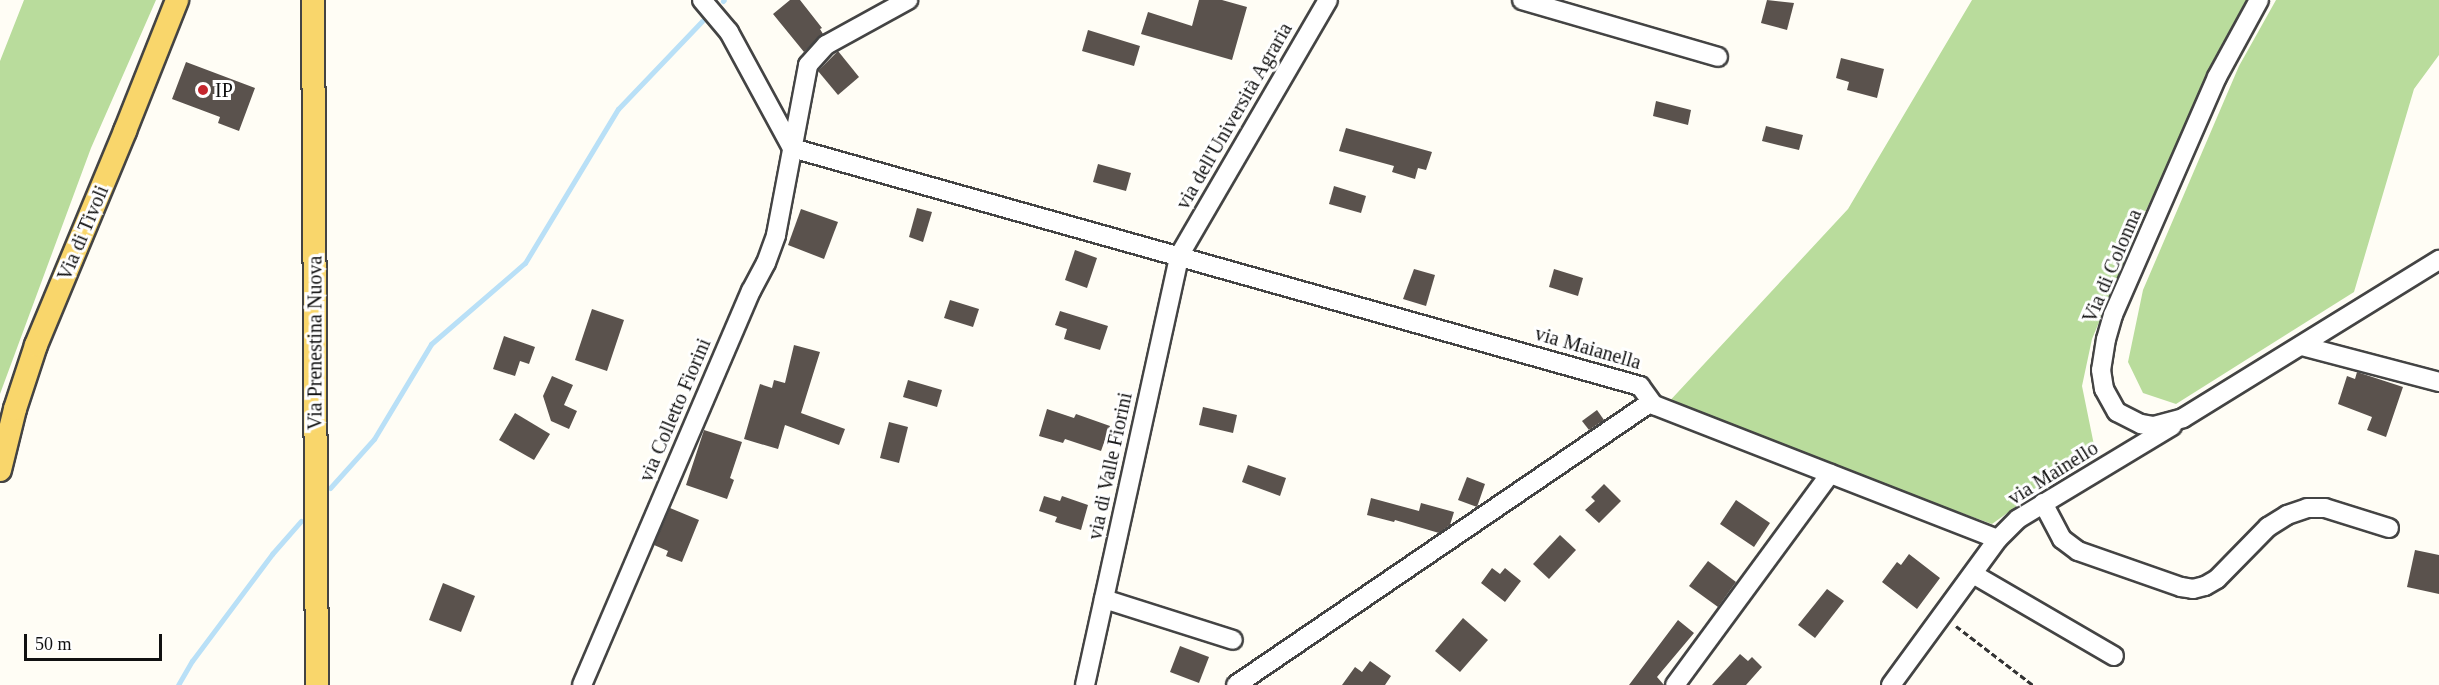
<!DOCTYPE html>
<html>
<head>
<meta charset="utf-8">
<style>
  body { margin:0 }
  #map { position:relative; width:2439px; height:685px; overflow:hidden; background:#fffdf5; font-family:Georgia,serif }
  div>[style] { position:absolute }
  [style*='--x'] { left:calc(var(--x)*1px); top:calc(var(--y)*1px); width:calc(var(--w)*1px); rotate:calc(var(--a)*1deg) }
  .forest>* { inset:0; background:#b9dc9c }
  .stream>* { height:5px; margin:-2.5px; padding:0 2.5px; transform-origin:2.5px; border-radius:2.5px; background:#b9e0f7 }
  .building>* { inset:0; background:#5a524d }
  .path>* { height:3px; margin-top:-1.5px; transform-origin:0; background:repeating-linear-gradient(90deg,#333 0 6px,transparent 0 9px) }
  .roads { filter:drop-shadow(2px 0 #444) drop-shadow(-2px 0 #444) drop-shadow(0 2px #444) drop-shadow(0 -2px #444) }
  .minor>* { height:18px; margin:-9px; padding:0 9px; transform-origin:9px; border-radius:9px; background:#fff }
  .major>* { height:22px; margin:-11px; padding:0 11px; transform-origin:11px; border-radius:11px; background:#f9d66b }
  .dots>* { width:16px; height:16px; translate:-50% -50%; box-sizing:border-box; border:3px solid #fff; border-radius:50% }
  span { translate:-50% -50%; white-space:nowrap; text-align:center; line-height:1.15; -webkit-text-stroke:6px #fff; paint-order:stroke }
  .poi-label { font-size:20px; color:#111 }
  .left { translate:0 -50%; text-align:left }
  .street-label { font-size:20px; color:#111 }
  .scale { position:absolute; left:24px; top:634px; width:138px; height:27px; box-sizing:border-box; border:3px solid #111; border-top:0; padding-left:8px; font-size:18px; line-height:21px; white-space:nowrap; color:#111; -webkit-text-stroke:4px #fff; paint-order:stroke }
</style>
</head>
<body>
<div id="map">
  <div class="forest">
    <i style="clip-path:polygon(24px 0,156px 0,91px 148px,0 394px,0 61px)"></i>
    <i style="clip-path:polygon(1972px 0,2247px 0,2147px 208px,2092px 339px,2082px 386px,2095px 450px,1992px 524px,1665px 406px,1848px 209px)"></i>
    <i style="clip-path:polygon(2276px 0,2439px 0,2439px 55px,2414px 89px,2354px 292px,2176px 404px,2143px 393px,2128px 362px,2143px 290px,2239px 66px)"></i>
  </div>
  <div class="stream">
    <i style="--x:723;--y:1;--w:1;--a:-45"></i>
    <i style="--x:330;--y:488;--w:66;--a:-48.1"></i>
    <i style="--x:374;--y:439;--w:111;--a:-59"></i>
    <i style="--x:431;--y:344;--w:124;--a:-40.8"></i>
    <i style="--x:525;--y:263;--w:180;--a:-58.9"></i>
    <i style="--x:618;--y:109;--w:122;--a:-46.3"></i>
    <i style="--x:178;--y:685;--w:28;--a:-60"></i>
    <i style="--x:192;--y:661;--w:134;--a:-53.2"></i>
    <i style="--x:272;--y:554;--w:44;--a:-48.7"></i>
  </div>
  <div class="building">
    <i style="clip-path:polygon(790px 0,800px 0,822px 28px,820px 29px,823px 34px,804px 52px,773px 14px)"></i>
    <i style="clip-path:polygon(1199px 0,1222px 0,1247px 7px,1232px 60px,1141px 34px,1148px 12px,1192px 26px)"></i>
    <i style="clip-path:polygon(1767px 0,1794px 3px,1787px 30px,1761px 23px)"></i>
    <i style="clip-path:polygon(1088px 30px,1140px 46px,1134px 66px,1082px 51px)"></i>
    <i style="clip-path:polygon(838px 51px,859px 77px,838px 95px,818px 71px)"></i>
    <i style="clip-path:polygon(1841px 58px,1884px 69px,1877px 98px,1847px 90px,1849px 82px,1836px 78px)"></i>
    <i style="clip-path:polygon(186px 62px,255px 88px,239px 131px,218px 123px,220px 117px,172px 99px)"></i>
    <i style="clip-path:polygon(1656px 101px,1691px 110px,1688px 125px,1653px 116px)"></i>
    <i style="clip-path:polygon(1766px 126px,1803px 135px,1799px 150px,1762px 141px)"></i>
    <i style="clip-path:polygon(1346px 128px,1432px 152px,1426px 170px,1418px 168px,1415px 179px,1392px 172px,1394px 166px,1339px 151px)"></i>
    <i style="clip-path:polygon(1098px 164px,1131px 173px,1126px 191px,1093px 182px)"></i>
    <i style="clip-path:polygon(1334px 186px,1366px 196px,1361px 213px,1329px 204px)"></i>
    <i style="clip-path:polygon(917px 208px,932px 212px,923px 242px,909px 237px)"></i>
    <i style="clip-path:polygon(801px 209px,838px 222px,824px 259px,788px 245px)"></i>
    <i style="clip-path:polygon(1075px 250px,1097px 258px,1087px 288px,1065px 280px)"></i>
    <i style="clip-path:polygon(1414px 269px,1435px 275px,1426px 306px,1403px 299px)"></i>
    <i style="clip-path:polygon(1554px 269px,1583px 278px,1578px 296px,1549px 287px)"></i>
    <i style="clip-path:polygon(950px 300px,979px 309px,973px 327px,944px 318px)"></i>
    <i style="clip-path:polygon(592px 309px,624px 320px,607px 371px,575px 360px)"></i>
    <i style="clip-path:polygon(1060px 311px,1108px 326px,1100px 350px,1064px 339px,1067px 329px,1055px 325px)"></i>
    <i style="clip-path:polygon(504px 336px,535px 347px,529px 364px,520px 361px,515px 376px,493px 369px)"></i>
    <i style="clip-path:polygon(794px 345px,820px 352px,801px 413px,845px 429px,839px 445px,785px 425px,778px 449px,744px 439px,760px 384px,772px 388px,774px 380px,785px 383px)"></i>
    <i style="clip-path:polygon(2357px 372px,2403px 387px,2386px 437px,2367px 430px,2372px 417px,2338px 404px,2347px 376px,2355px 379px)"></i>
    <i style="clip-path:polygon(552px 376px,573px 385px,564px 405px,577px 411px,569px 429px,551px 421px,543px 396px)"></i>
    <i style="clip-path:polygon(908px 380px,942px 390px,937px 407px,903px 397px)"></i>
    <i style="clip-path:polygon(1203px 407px,1237px 415px,1233px 433px,1199px 425px)"></i>
    <i style="clip-path:polygon(1047px 409px,1074px 418px,1076px 414px,1110px 426px,1101px 451px,1065px 439px,1063px 443px,1039px 436px)"></i>
    <i style="clip-path:polygon(1597px 410px,1604px 420px,1589px 430px,1582px 421px)"></i>
    <i style="clip-path:polygon(515px 413px,550px 434px,534px 460px,499px 440px)"></i>
    <i style="clip-path:polygon(889px 422px,908px 427px,899px 463px,880px 458px)"></i>
    <i style="clip-path:polygon(704px 430px,742px 442px,730px 478px,734px 480px,727px 499px,686px 485px)"></i>
    <i style="clip-path:polygon(1248px 465px,1286px 478px,1280px 496px,1242px 482px)"></i>
    <i style="clip-path:polygon(1467px 477px,1485px 484px,1477px 507px,1458px 500px)"></i>
    <i style="clip-path:polygon(1604px 484px,1621px 501px,1599px 523px,1585px 510px,1595px 501px,1591px 497px)"></i>
    <i style="clip-path:polygon(1044px 496px,1060px 501px,1062px 496px,1088px 505px,1081px 530px,1055px 522px,1057px 517px,1039px 511px)"></i>
    <i style="clip-path:polygon(1371px 498px,1419px 511px,1421px 503px,1454px 512px,1450px 525px,1439px 533px,1395px 520px,1394px 522px,1367px 515px)"></i>
    <i style="clip-path:polygon(1736px 500px,1770px 523px,1754px 547px,1720px 524px)"></i>
    <i style="clip-path:polygon(670px 508px,699px 520px,682px 562px,666px 556px,668px 551px,654px 545px)"></i>
    <i style="clip-path:polygon(1560px 535px,1576px 550px,1549px 579px,1533px 564px)"></i>
    <i style="clip-path:polygon(2415px 550px,2439px 555px,2439px 594px,2407px 587px)"></i>
    <i style="clip-path:polygon(1909px 554px,1940px 578px,1917px 609px,1882px 582px,1897px 562px,1901px 565px)"></i>
    <i style="clip-path:polygon(1708px 561px,1736px 582px,1718px 607px,1689px 586px)"></i>
    <i style="clip-path:polygon(1492px 568px,1500px 574px,1505px 568px,1521px 581px,1505px 602px,1481px 583px)"></i>
    <i style="clip-path:polygon(443px 583px,475px 596px,461px 632px,429px 620px)"></i>
    <i style="clip-path:polygon(1827px 589px,1844px 601px,1815px 638px,1798px 625px)"></i>
    <i style="clip-path:polygon(1463px 618px,1488px 640px,1460px 672px,1435px 651px)"></i>
    <i style="clip-path:polygon(1678px 620px,1694px 633px,1657px 677px,1664px 685px,1629px 685px)"></i>
    <i style="clip-path:polygon(1180px 646px,1209px 657px,1199px 683px,1170px 672px)"></i>
    <i style="clip-path:polygon(1740px 654px,1748px 661px,1752px 657px,1762px 667px,1746px 685px,1712px 685px)"></i>
    <i style="clip-path:polygon(1370px 661px,1391px 676px,1385px 685px,1342px 685px,1355px 667px,1362px 672px)"></i>
  </div>
  <div class="path">
    <i style="--x:1956;--y:626;--w:97;--a:37.5"></i>
  </div>
  <div class="roads">
    <div class="minor">
      <i style="--x:702;--y:0;--w:42;--a:49.8"></i>
      <i style="--x:729;--y:32;--w:132;--a:61.5"></i>
      <i style="--x:1522;--y:0;--w:204;--a:16.2"></i>
      <i style="--x:2259;--y:0;--w:88;--a:118.6"></i>
      <i style="--x:2217;--y:77;--w:260;--a:113.6"></i>
      <i style="--x:2113;--y:315;--w:25;--a:106"></i>
      <i style="--x:2106;--y:339;--w:31;--a:99"></i>
      <i style="--x:2101;--y:370;--w:19;--a:81"></i>
      <i style="--x:2104;--y:389;--w:26;--a:61"></i>
      <i style="--x:2117;--y:412;--w:27;--a:27"></i>
      <i style="--x:2141;--y:424;--w:13;--a:9"></i>
      <i style="--x:2154;--y:426;--w:30;--a:-15"></i>
      <i style="--x:2183;--y:418;--w:301;--a:-31.7"></i>
      <i style="--x:792;--y:148;--w:881;--a:15.68"></i>
      <i style="--x:1640;--y:386;--w:24;--a:54"></i>
      <i style="--x:1654;--y:405;--w:369;--a:21.3"></i>
      <i style="--x:2302;--y:346;--w:142;--a:14.7"></i>
      <i style="--x:2043;--y:503;--w:41;--a:62.2"></i>
      <i style="--x:2062;--y:539;--w:20;--a:37"></i>
      <i style="--x:2078;--y:551;--w:109;--a:19.3"></i>
      <i style="--x:2181;--y:587;--w:12;--a:9"></i>
      <i style="--x:2193;--y:589;--w:12;--a:-14"></i>
      <i style="--x:2205;--y:586;--w:14;--a:-30"></i>
      <i style="--x:2217;--y:579;--w:73;--a:-45.6"></i>
      <i style="--x:2268;--y:527;--w:22;--a:-32"></i>
      <i style="--x:2287;--y:515;--w:21;--a:-19"></i>
      <i style="--x:2307;--y:508;--w:18;--a:0"></i>
      <i style="--x:2325;--y:508;--w:67;--a:17.4"></i>
      <i style="--x:1973;--y:574;--w:163;--a:30.2"></i>
      <i style="--x:1104;--y:599;--w:135;--a:17.6"></i>
      <i style="--x:582;--y:685;--w:429;--a:-66.8"></i>
      <i style="--x:751;--y:291;--w:32;--a:-62"></i>
      <i style="--x:766;--y:263;--w:30;--a:-70"></i>
      <i style="--x:776;--y:235;--w:173;--a:-79.3"></i>
      <i style="--x:808;--y:65;--w:27;--a:-48"></i>
      <i style="--x:826;--y:45;--w:94;--a:-28.8"></i>
      <i style="--x:1085;--y:685;--w:439;--a:-77.6"></i>
      <i style="--x:1179;--y:256;--w:296;--a:-59.8"></i>
      <i style="--x:1236;--y:685;--w:502;--a:-34.29"></i>
      <i style="--x:1675;--y:685;--w:262;--a:-53.7"></i>
      <i style="--x:1891;--y:685;--w:181;--a:-53.8"></i>
      <i style="--x:1998;--y:539;--w:28;--a:-45"></i>
      <i style="--x:2018;--y:519;--w:180;--a:-31.1"></i>
    </div>
    <div class="major">
      <i style="--x:313;--y:0;--w:685;--a:89.67"></i>
      <i style="--x:0;--y:470;--w:63;--a:-76.2"></i>
      <i style="--x:15;--y:409;--w:67;--a:-71.8"></i>
      <i style="--x:36;--y:345;--w:232;--a:-67.4"></i>
      <i style="--x:125;--y:131;--w:141;--a:-68.3"></i>
    </div>
  </div>
  <div class="dots">
    <i style="left:203px;top:90px;background:#c4262e"></i>
  </div>
  <div class="poi-label">
    <span class="left" style="left:215px;top:90px">IP</span>
  </div>
  <div class="street-label">
    <span style="left:1234px;top:116px;rotate:-60deg">via dell'Università Agraria</span>
    <span style="left:83px;top:233px;rotate:-67deg">Via di Tivoli</span>
    <span style="left:2112px;top:266px;rotate:-67deg">Via di Colonna</span>
    <span style="left:315px;top:343px;rotate:-90deg">Via Prenestina Nuova</span>
    <span style="left:1588px;top:348px;rotate:16deg">via Maianella</span>
    <span style="left:675px;top:410px;rotate:-67deg">via Colletto Fiorini</span>
    <span style="left:1110px;top:466px;rotate:-78deg">via di Valle Fiorini</span>
    <span style="left:2053px;top:473px;rotate:-32deg">via Mainello</span>
  </div>
  <div class="scale">50 m</div>
</div>
</body>
</html>
